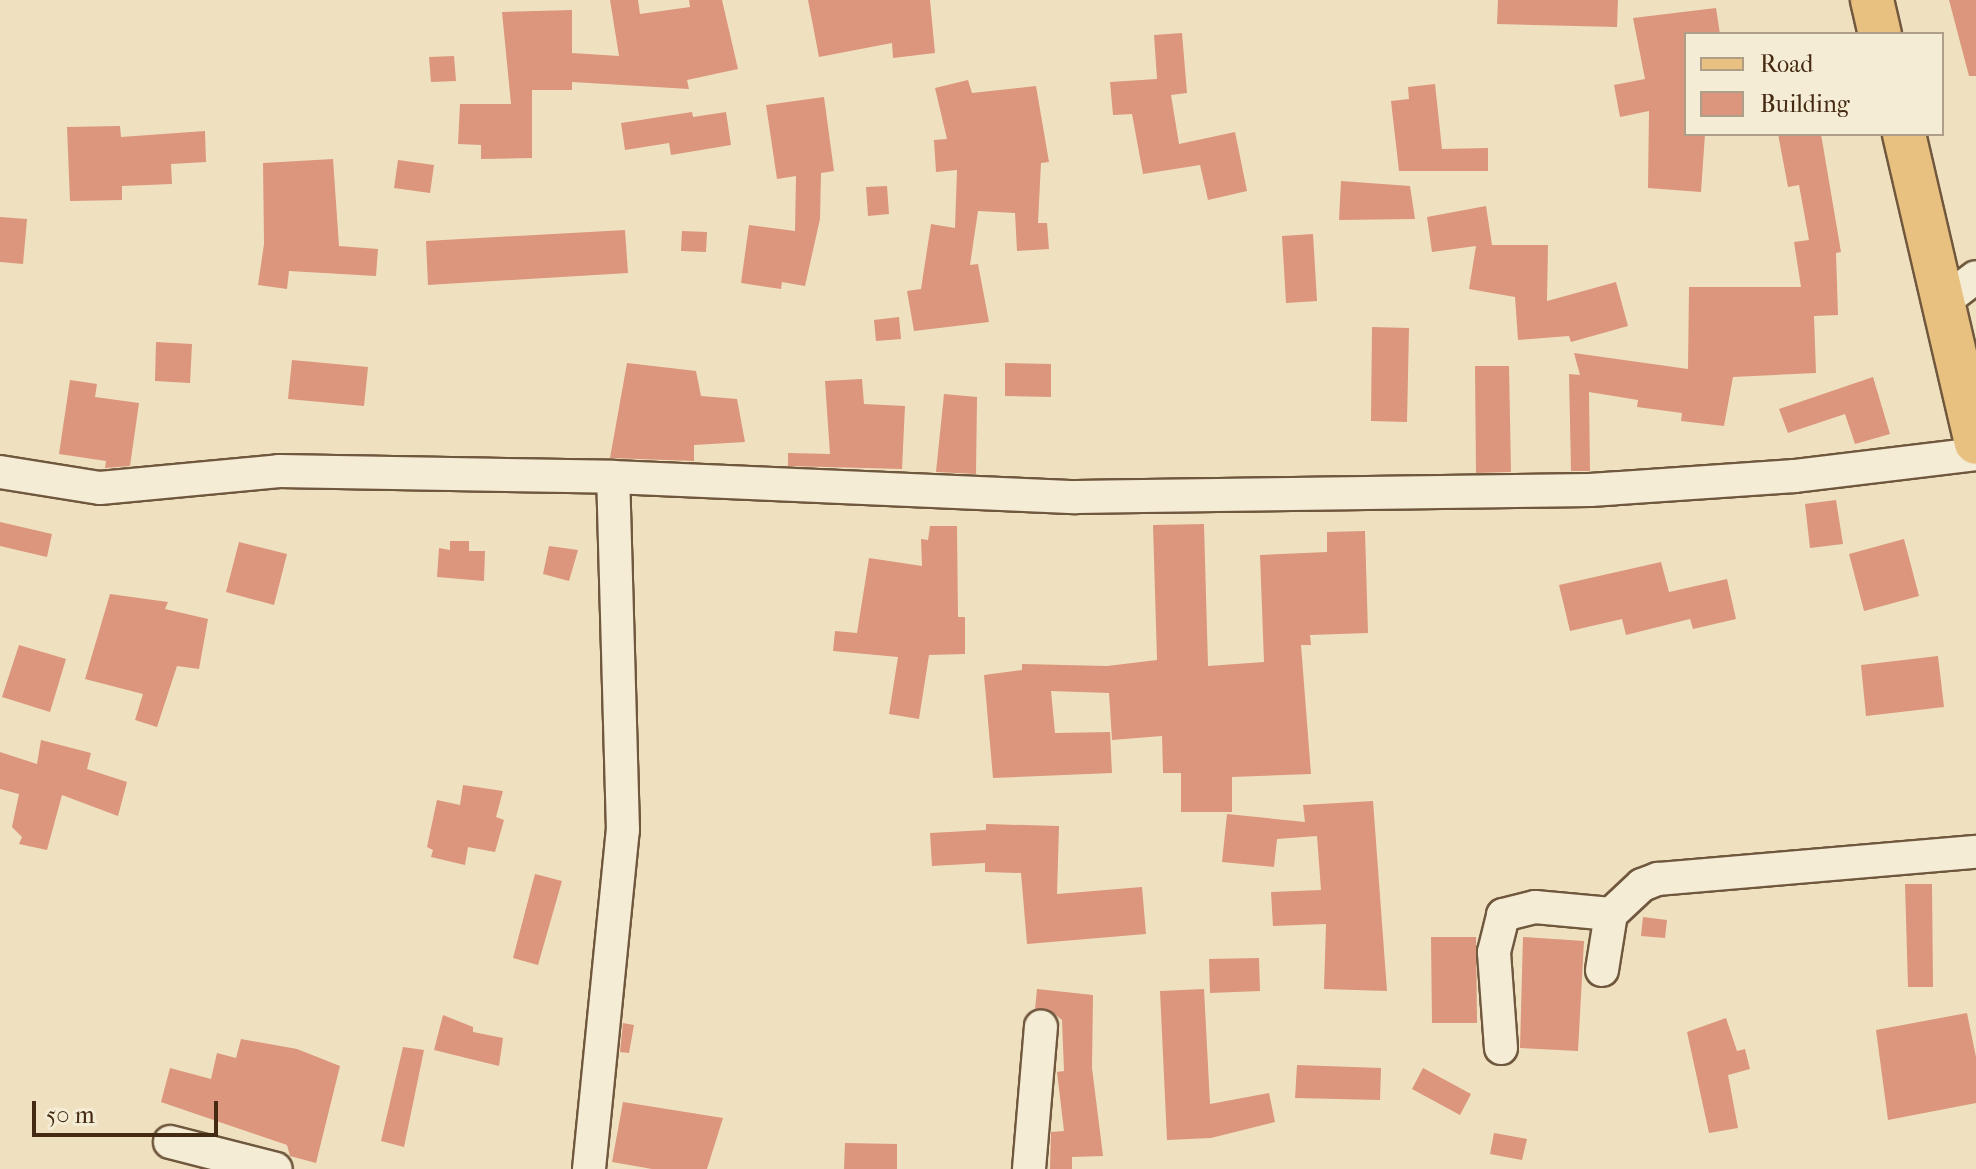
<!DOCTYPE html>
<html>
<head>
<meta charset="utf-8">
<style>
  body { margin:0 }
  #map { position:relative; width:1976px; height:1169px; overflow:hidden; background:#efe1bf; font-family:"IM FELL French Canon",serif }
  div>[style] { position:absolute }
  [style*='--x'] { left:calc(var(--x)*1px); top:calc(var(--y)*1px); width:calc(var(--w)*1px); rotate:calc(var(--a)*1deg) }
  .building>* { inset:0; background:#db967d }
  .roads { filter:drop-shadow(2px 0 #70583e) drop-shadow(-2px 0 #70583e) drop-shadow(0 2px #70583e) drop-shadow(0 -2px #70583e) }
  .minor>* { height:32px; margin:-16px; padding:0 16px; transform-origin:16px; border-radius:16px; background:#f5ecd5 }
  .major>* { height:42px; margin:-21px; padding:0 21px; transform-origin:21px; border-radius:21px; background:#e8c080 }
  span { translate:-50% -50%; white-space:nowrap; text-align:center; line-height:1.15; -webkit-text-stroke:6px #f5ecd5; paint-order:stroke }
  .legend { position:absolute; left:1684px; top:32px; width:260px; height:104px; box-sizing:border-box; background:#f5ecd5; border:2px solid #af9e87; margin:0; padding:10px 14px; list-style:none; font-size:24px; color:#452a13 }
  .legend li { display:flex; align-items:center; gap:16px; height:40px }
  .legend b { width:40px; border:2px solid #af9e87 }
  .scale { position:absolute; left:32px; top:1101px; width:186px; height:36px; box-sizing:border-box; border:4px solid #452a13; border-top:0; padding-left:10px; font-size:24px; line-height:28px; white-space:nowrap; color:#452a13; -webkit-text-stroke:6px #f5ecd5; paint-order:stroke }
</style>
</head>
<body>
<div id="map">
  <div class="building">
    <i style="clip-path:polygon(610px 0,638px 0,640px 14px,690px 7px,689px 0,722px 0,738px 69px,687px 80px,689px 89px,572px 82px,572px 90px,532px 90px,532px 158px,481px 159px,481px 145px,458px 144px,460px 104px,511px 104px,502px 12px,572px 10px,572px 53px,619px 56px)"></i>
    <i style="clip-path:polygon(808px 0,930px 0,935px 53px,893px 58px,892px 43px,819px 57px)"></i>
    <i style="clip-path:polygon(1498px 0,1618px 0,1617px 27px,1497px 24px)"></i>
    <i style="clip-path:polygon(1949px 0,1976px 0,1976px 76px,1969px 76px)"></i>
    <i style="clip-path:polygon(1716px 8px,1720px 34px,1686px 34px,1686px 134px,1705px 134px,1701px 192px,1648px 188px,1649px 111px,1620px 117px,1614px 85px,1645px 79px,1633px 18px)"></i>
    <i style="clip-path:polygon(1182px 33px,1187px 93px,1171px 95px,1179px 144px,1235px 132px,1247px 191px,1208px 200px,1200px 165px,1143px 174px,1132px 114px,1113px 115px,1110px 82px,1157px 79px,1154px 35px)"></i>
    <i style="clip-path:polygon(454px 56px,456px 81px,431px 82px,429px 57px)"></i>
    <i style="clip-path:polygon(968px 80px,972px 93px,1036px 86px,1049px 162px,1041px 163px,1038px 223px,1047px 223px,1049px 249px,1017px 251px,1015px 213px,978px 211px,970px 265px,978px 264px,989px 322px,914px 331px,907px 291px,921px 289px,931px 224px,955px 228px,957px 170px,936px 172px,934px 140px,947px 139px,935px 88px)"></i>
    <i style="clip-path:polygon(1435px 84px,1442px 149px,1488px 148px,1488px 171px,1399px 171px,1391px 101px,1409px 99px,1408px 87px)"></i>
    <i style="clip-path:polygon(824px 97px,834px 171px,821px 173px,820px 219px,805px 286px,782px 282px,781px 289px,741px 283px,749px 225px,795px 231px,796px 176px,777px 179px,766px 105px)"></i>
    <i style="clip-path:polygon(692px 112px,693px 117px,726px 112px,731px 145px,671px 155px,669px 143px,625px 150px,621px 123px)"></i>
    <i style="clip-path:polygon(120px 126px,121px 137px,205px 131px,206px 162px,171px 164px,172px 184px,122px 186px,122px 200px,70px 201px,67px 127px)"></i>
    <i style="clip-path:polygon(1778px 134px,1821px 134px,1841px 252px,1836px 253px,1838px 315px,1814px 316px,1816px 373px,1733px 377px,1724px 426px,1681px 421px,1682px 413px,1637px 407px,1638px 400px,1589px 392px,1590px 471px,1571px 471px,1569px 374px,1580px 375px,1574px 353px,1688px 369px,1689px 287px,1801px 287px,1794px 242px,1809px 240px,1799px 185px,1788px 187px)"></i>
    <i style="clip-path:polygon(333px 159px,339px 246px,378px 249px,376px 276px,289px 271px,287px 289px,258px 285px,264px 244px,263px 163px)"></i>
    <i style="clip-path:polygon(398px 160px,434px 165px,430px 193px,394px 188px)"></i>
    <i style="clip-path:polygon(1341px 181px,1410px 186px,1415px 219px,1339px 220px)"></i>
    <i style="clip-path:polygon(887px 186px,889px 214px,868px 216px,866px 187px)"></i>
    <i style="clip-path:polygon(1486px 206px,1492px 245px,1548px 245px,1547px 301px,1616px 282px,1628px 326px,1571px 342px,1569px 336px,1518px 340px,1515px 297px,1469px 289px,1476px 246px,1432px 252px,1427px 217px)"></i>
    <i style="clip-path:polygon(0 217px,27px 219px,23px 264px,0 262px)"></i>
    <i style="clip-path:polygon(625px 230px,628px 273px,428px 285px,426px 241px)"></i>
    <i style="clip-path:polygon(682px 231px,707px 232px,706px 252px,681px 251px)"></i>
    <i style="clip-path:polygon(1313px 234px,1317px 301px,1286px 303px,1282px 236px)"></i>
    <i style="clip-path:polygon(899px 317px,901px 339px,876px 341px,874px 320px)"></i>
    <i style="clip-path:polygon(1372px 327px,1409px 328px,1407px 422px,1371px 421px)"></i>
    <i style="clip-path:polygon(156px 342px,192px 344px,190px 383px,155px 381px)"></i>
    <i style="clip-path:polygon(292px 360px,368px 367px,364px 406px,288px 399px)"></i>
    <i style="clip-path:polygon(627px 363px,696px 371px,701px 396px,737px 399px,745px 442px,694px 445px,694px 461px,610px 458px)"></i>
    <i style="clip-path:polygon(1005px 363px,1051px 364px,1051px 397px,1005px 396px)"></i>
    <i style="clip-path:polygon(1475px 366px,1509px 366px,1511px 472px,1476px 473px)"></i>
    <i style="clip-path:polygon(1873px 377px,1890px 434px,1855px 444px,1845px 414px,1788px 433px,1779px 409px)"></i>
    <i style="clip-path:polygon(862px 379px,864px 404px,905px 406px,902px 469px,788px 466px,788px 453px,830px 454px,825px 381px)"></i>
    <i style="clip-path:polygon(70px 380px,97px 384px,95px 397px,139px 403px,130px 466px,105px 468px,106px 461px,59px 454px)"></i>
    <i style="clip-path:polygon(944px 394px,977px 397px,976px 474px,936px 472px)"></i>
    <i style="clip-path:polygon(1836px 500px,1843px 544px,1810px 548px,1805px 504px)"></i>
    <i style="clip-path:polygon(0 522px,52px 534px,47px 557px,0 546px)"></i>
    <i style="clip-path:polygon(1204px 524px,1208px 666px,1264px 662px,1260px 555px,1327px 552px,1327px 532px,1365px 531px,1368px 633px,1310px 635px,1311px 645px,1301px 645px,1311px 774px,1232px 777px,1232px 812px,1181px 812px,1181px 773px,1163px 773px,1162px 736px,1112px 740px,1109px 693px,1051px 691px,1055px 733px,1110px 732px,1112px 773px,993px 778px,984px 675px,1022px 670px,1022px 664px,1107px 666px,1157px 660px,1153px 525px)"></i>
    <i style="clip-path:polygon(930px 526px,957px 526px,958px 617px,965px 617px,965px 654px,929px 655px,919px 719px,889px 714px,898px 657px,833px 651px,835px 631px,857px 633px,869px 558px,922px 566px,921px 539px,928px 540px)"></i>
    <i style="clip-path:polygon(1904px 539px,1919px 596px,1864px 611px,1849px 554px)"></i>
    <i style="clip-path:polygon(450px 541px,469px 541px,469px 551px,485px 551px,484px 581px,437px 577px,439px 548px,450px 550px)"></i>
    <i style="clip-path:polygon(239px 542px,287px 554px,274px 605px,226px 592px)"></i>
    <i style="clip-path:polygon(549px 546px,578px 550px,569px 581px,543px 574px)"></i>
    <i style="clip-path:polygon(1661px 562px,1669px 592px,1727px 579px,1736px 619px,1693px 629px,1690px 619px,1626px 635px,1622px 619px,1570px 631px,1559px 585px)"></i>
    <i style="clip-path:polygon(110px 594px,168px 602px,165px 609px,208px 619px,199px 669px,177px 666px,157px 727px,135px 720px,143px 694px,85px 679px)"></i>
    <i style="clip-path:polygon(19px 645px,66px 659px,50px 712px,2px 697px)"></i>
    <i style="clip-path:polygon(1938px 656px,1944px 707px,1866px 716px,1861px 665px)"></i>
    <i style="clip-path:polygon(41px 740px,91px 753px,87px 769px,127px 782px,118px 816px,62px 795px,47px 850px,19px 844px,22px 837px,12px 827px,19px 794px,0 789px,0 752px,37px 764px)"></i>
    <i style="clip-path:polygon(463px 785px,503px 791px,496px 817px,504px 820px,495px 852px,468px 847px,465px 865px,431px 857px,433px 850px,427px 847px,437px 800px,460px 805px)"></i>
    <i style="clip-path:polygon(1373px 801px,1387px 991px,1324px 989px,1326px 924px,1273px 926px,1271px 892px,1321px 890px,1317px 836px,1277px 839px,1274px 867px,1222px 862px,1227px 814px,1305px 822px,1303px 805px)"></i>
    <i style="clip-path:polygon(986px 824px,1059px 826px,1057px 894px,1142px 887px,1146px 934px,1027px 944px,1021px 873px,985px 872px,985px 863px,932px 866px,930px 833px,986px 830px)"></i>
    <i style="clip-path:polygon(535px 874px,562px 881px,538px 965px,513px 958px)"></i>
    <i style="clip-path:polygon(1905px 884px,1932px 884px,1933px 987px,1908px 987px)"></i>
    <i style="clip-path:polygon(1643px 917px,1667px 920px,1665px 938px,1641px 936px)"></i>
    <i style="clip-path:polygon(1431px 937px,1476px 937px,1477px 1023px,1432px 1023px)"></i>
    <i style="clip-path:polygon(1523px 937px,1584px 941px,1578px 1051px,1520px 1048px)"></i>
    <i style="clip-path:polygon(1259px 958px,1260px 991px,1210px 993px,1209px 959px)"></i>
    <i style="clip-path:polygon(1037px 989px,1093px 995px,1092px 1068px,1103px 1156px,1072px 1157px,1072px 1169px,1050px 1169px,1051px 1132px,1064px 1131px,1057px 1072px,1064px 1071px,1062px 1020px,1051px 1011px,1035px 1009px)"></i>
    <i style="clip-path:polygon(1204px 989px,1210px 1104px,1269px 1093px,1275px 1122px,1211px 1138px,1167px 1140px,1160px 991px)"></i>
    <i style="clip-path:polygon(1967px 1013px,1976px 1057px,1976px 1103px,1888px 1120px,1876px 1030px)"></i>
    <i style="clip-path:polygon(443px 1015px,473px 1027px,473px 1032px,503px 1038px,499px 1066px,434px 1050px)"></i>
    <i style="clip-path:polygon(1726px 1018px,1737px 1051px,1745px 1049px,1750px 1069px,1728px 1075px,1738px 1128px,1709px 1133px,1687px 1032px)"></i>
    <i style="clip-path:polygon(623px 1023px,634px 1025px,629px 1053px,620px 1052px)"></i>
    <i style="clip-path:polygon(241px 1039px,297px 1049px,340px 1066px,316px 1163px,290px 1156px,287px 1145px,161px 1102px,170px 1068px,211px 1079px,217px 1053px,236px 1058px)"></i>
    <i style="clip-path:polygon(403px 1047px,424px 1050px,404px 1147px,381px 1141px)"></i>
    <i style="clip-path:polygon(1297px 1065px,1381px 1068px,1380px 1100px,1295px 1098px)"></i>
    <i style="clip-path:polygon(1423px 1068px,1471px 1094px,1460px 1115px,1412px 1089px)"></i>
    <i style="clip-path:polygon(623px 1102px,723px 1118px,707px 1169px,652px 1169px,612px 1162px)"></i>
    <i style="clip-path:polygon(1494px 1133px,1527px 1139px,1522px 1160px,1490px 1154px)"></i>
    <i style="clip-path:polygon(845px 1143px,897px 1144px,897px 1169px,844px 1169px)"></i>
  </div>
  <div class="roads">
    <div class="minor">
      <i style="--x:1943;--y:302;--w:41;--a:-37.1"></i>
      <i style="--x:0;--y:472;--w:101;--a:9.1"></i>
      <i style="--x:100;--y:488;--w:180;--a:-5.4"></i>
      <i style="--x:279;--y:471;--w:334;--a:1"></i>
      <i style="--x:1602;--y:970;--w:57;--a:-80.9"></i>
      <i style="--x:1611;--y:914;--w:42;--a:-43.1"></i>
      <i style="--x:1642;--y:885;--w:17;--a:-21"></i>
      <i style="--x:1658;--y:879;--w:319;--a:-4.9"></i>
      <i style="--x:1501;--y:1048;--w:96;--a:-94.2"></i>
      <i style="--x:1494;--y:952;--w:38;--a:-76"></i>
      <i style="--x:1503;--y:915;--w:33;--a:-14"></i>
      <i style="--x:1535;--y:907;--w:76;--a:5.3"></i>
      <i style="--x:170;--y:1142;--w:109;--a:14.3"></i>
      <i style="--x:589;--y:1169;--w:341;--a:-84.3"></i>
      <i style="--x:623;--y:830;--w:353;--a:-91.6"></i>
      <i style="--x:613;--y:477;--w:463;--a:2.5"></i>
      <i style="--x:1076;--y:497;--w:514;--a:-0.78"></i>
      <i style="--x:1590;--y:490;--w:205;--a:-3.9"></i>
      <i style="--x:1795;--y:476;--w:182;--a:-6.9"></i>
      <i style="--x:1029;--y:1169;--w:143;--a:-85.2"></i>
    </div>
    <div class="major">
      <i style="--x:1872;--y:0;--w:35;--a:77"></i>
      <i style="--x:1904;--y:134;--w:317;--a:76.9"></i>
    </div>
  </div>
  <ul class="legend">
  <li><b style="height:10px;background:#e8c080"></b>Road</li>
  <li><b style="height:22px;background:#db967d"></b>Building</li>
  </ul>
  <div class="scale">50 m</div>
</div>
</body>
</html>
